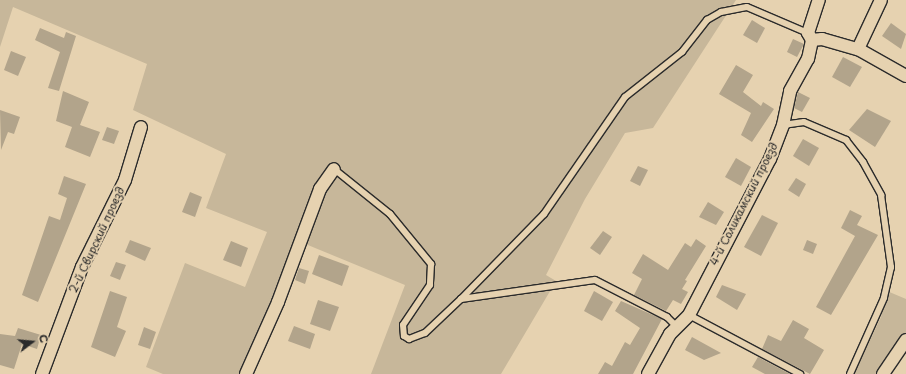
<!DOCTYPE html>
<html>
<head>
<meta charset="utf-8">
<style>
  body { margin:0 }
  #map { position:relative; width:906px; height:374px; overflow:hidden; background:#e6d2b0; font-family:"Playpen Sans",sans-serif }
  div>[style] { position:absolute }
  [style*='--x'] { left:calc(var(--x)*1px); top:calc(var(--y)*1px); width:calc(var(--w)*1px); rotate:calc(var(--a)*1deg) }
  .green>* { inset:0; background:#c7b79a }
  .building>* { inset:0; background:#b2a48b }
  .roads { filter:drop-shadow(1px 0 #2b2b2b) drop-shadow(-1px 0 #2b2b2b) drop-shadow(0 1px #2b2b2b) drop-shadow(0 -1px #2b2b2b) }
  .lane>* { height:6px; margin:-3px; padding:0 3px; transform-origin:3px; border-radius:3px; background:#e6d2b0 }
  .street>* { height:12px; margin:-6px; padding:0 6px; transform-origin:6px; border-radius:6px; background:#e6d2b0 }
  span { translate:-50% -50%; white-space:nowrap; text-align:center; line-height:1.15; -webkit-text-stroke:4px #e6d2b0; paint-order:stroke }
  .street-label { font-size:11px; color:#2b2b2b }
  .north { position:absolute; left:12px; top:322px; width:40px; height:40px; -webkit-text-stroke:3px #e6d2b0; paint-order:stroke; rotate:74deg; font-size:11px; font-weight:700; line-height:16px; text-align:center; color:#2b2b2b }
  .north::after { content:''; display:block; margin:auto; width:14px; height:18px; background:#2b2b2b; clip-path:polygon(50% 0,100% 100%,50% 72%,0 100%) }
</style>
</head>
<body>
<div id="map">
  <div class="green">
    <i style="clip-path:polygon(0 0,736px 0,653px 128px,625px 133px,585px 199px,546px 275px,556px 281px,501px 374px,371px 374px,405px 285px,303px 243px,250px 374px,163px 374px,146px 367px,185px 263px,245px 287px,267px 232px,206px 208px,226px 154px,133px 110px,147px 64px,13px 7px,0 47px)"></i>
    <i style="clip-path:polygon(887px 291px,906px 299px,906px 335px,880px 374px,854px 374px,881px 317px)"></i>
  </div>
  <div class="building">
    <i style="clip-path:polygon(752px 20px,765px 28px,757px 43px,743px 35px)"></i>
    <i style="clip-path:polygon(891px 23px,906px 34px,901px 49px,882px 36px)"></i>
    <i style="clip-path:polygon(40px 28px,64px 38px,66px 32px,76px 36px,59px 91px,48px 88px,60px 52px,35px 40px)"></i>
    <i style="clip-path:polygon(793px 39px,804px 44px,797px 57px,787px 52px)"></i>
    <i style="clip-path:polygon(11px 51px,26px 57px,18px 76px,4px 70px)"></i>
    <i style="clip-path:polygon(843px 57px,862px 67px,850px 87px,832px 77px)"></i>
    <i style="clip-path:polygon(736px 65px,753px 75px,743px 92px,761px 106px,763px 102px,774px 109px,752px 142px,741px 135px,751px 113px,719px 94px)"></i>
    <i style="clip-path:polygon(63px 91px,89px 102px,80px 125px,100px 132px,90px 157px,65px 147px,72px 127px,56px 121px)"></i>
    <i style="clip-path:polygon(798px 92px,810px 98px,802px 112px,794px 108px)"></i>
    <i style="clip-path:polygon(867px 109px,891px 121px,875px 147px,849px 130px)"></i>
    <i style="clip-path:polygon(0 110px,20px 117px,14px 134px,8px 132px,1px 150px)"></i>
    <i style="clip-path:polygon(107px 127px,119px 131px,114px 144px,102px 140px)"></i>
    <i style="clip-path:polygon(803px 139px,819px 148px,809px 166px,793px 156px)"></i>
    <i style="clip-path:polygon(736px 158px,751px 167px,741px 186px,725px 177px)"></i>
    <i style="clip-path:polygon(638px 166px,648px 170px,640px 186px,630px 181px)"></i>
    <i style="clip-path:polygon(64px 176px,86px 184px,38px 302px,22px 295px,49px 216px,60px 220px,67px 198px,58px 194px)"></i>
    <i style="clip-path:polygon(796px 178px,806px 184px,799px 197px,788px 190px)"></i>
    <i style="clip-path:polygon(190px 192px,202px 197px,195px 217px,182px 212px)"></i>
    <i style="clip-path:polygon(708px 202px,724px 212px,716px 225px,699px 217px)"></i>
    <i style="clip-path:polygon(850px 210px,862px 216px,857px 225px,878px 235px,831px 315px,816px 307px,855px 236px,841px 228px)"></i>
    <i style="clip-path:polygon(762px 215px,778px 223px,761px 256px,744px 247px)"></i>
    <i style="clip-path:polygon(603px 231px,612px 237px,600px 255px,590px 248px)"></i>
    <i style="clip-path:polygon(696px 239px,706px 246px,685px 280px,687px 281px,682px 289px,688px 292px,681px 304px,673px 300px,666px 311px,634px 295px,642px 279px,632px 273px,643px 254px,668px 270px,685px 243px,691px 247px)"></i>
    <i style="clip-path:polygon(130px 240px,151px 248px,145px 261px,125px 252px)"></i>
    <i style="clip-path:polygon(807px 240px,817px 244px,813px 254px,803px 250px)"></i>
    <i style="clip-path:polygon(231px 241px,248px 248px,241px 267px,223px 260px)"></i>
    <i style="clip-path:polygon(319px 255px,349px 266px,342px 286px,312px 274px)"></i>
    <i style="clip-path:polygon(116px 262px,126px 265px,120px 280px,110px 276px)"></i>
    <i style="clip-path:polygon(299px 268px,309px 271px,305px 284px,295px 280px)"></i>
    <i style="clip-path:polygon(722px 285px,746px 294px,737px 310px,716px 297px)"></i>
    <i style="clip-path:polygon(110px 291px,127px 297px,117px 327px,126px 331px,115px 357px,91px 347px)"></i>
    <i style="clip-path:polygon(594px 291px,613px 302px,602px 321px,584px 311px)"></i>
    <i style="clip-path:polygon(318px 300px,339px 307px,330px 331px,310px 324px)"></i>
    <i style="clip-path:polygon(621px 301px,662px 319px,633px 374px,598px 374px,605px 362px,612px 366px,625px 342px,630px 345px,640px 328px,615px 311px)"></i>
    <i style="clip-path:polygon(793px 320px,809px 329px,804px 338px,824px 350px,810px 374px,762px 349px,768px 335px,781px 341px)"></i>
    <i style="clip-path:polygon(294px 326px,315px 334px,310px 349px,288px 341px)"></i>
    <i style="clip-path:polygon(144px 327px,156px 332px,150px 349px,138px 345px)"></i>
    <i style="clip-path:polygon(18px 328px,41px 335px,37px 349px,22px 344px,14px 369px,0 365px,0 334px,15px 336px)"></i>
    <i style="clip-path:polygon(692px 337px,721px 353px,704px 360px,685px 350px)"></i>
    <i style="clip-path:polygon(758px 357px,790px 374px,765px 374px,752px 367px)"></i>
  </div>
  <div class="roads">
    <div class="lane">
      <i style="--x:783;--y:125;--w:21;--a:-8"></i>
      <i style="--x:804;--y:122;--w:46;--a:23.2"></i>
      <i style="--x:846;--y:140;--w:28;--a:52"></i>
      <i style="--x:863;--y:162;--w:38;--a:61"></i>
      <i style="--x:881;--y:195;--w:73;--a:82.1"></i>
      <i style="--x:891;--y:267;--w:32;--a:103"></i>
      <i style="--x:884;--y:298;--w:83;--a:114.1"></i>
      <i style="--x:334;--y:169;--w:72;--a:38.8"></i>
      <i style="--x:390;--y:214;--w:65;--a:50.6"></i>
      <i style="--x:431;--y:264;--w:21;--a:93"></i>
      <i style="--x:430;--y:285;--w:48;--a:124"></i>
      <i style="--x:403;--y:325;--w:11;--a:85"></i>
      <i style="--x:404;--y:336;--w:6;--a:31"></i>
      <i style="--x:409;--y:339;--w:17;--a:-21"></i>
      <i style="--x:425;--y:333;--w:50;--a:-43.4"></i>
      <i style="--x:461;--y:299;--w:135;--a:-8.1"></i>
      <i style="--x:595;--y:280;--w:81;--a:27.2"></i>
      <i style="--x:667;--y:317;--w:13;--a:45"></i>
      <i style="--x:461;--y:299;--w:119;--a:-45.7"></i>
      <i style="--x:544;--y:214;--w:142;--a:-55.3"></i>
      <i style="--x:625;--y:97;--w:73;--a:-38.3"></i>
      <i style="--x:682;--y:52;--w:41;--a:-52"></i>
      <i style="--x:707;--y:20;--w:16;--a:-30"></i>
      <i style="--x:721;--y:12;--w:26;--a:-11"></i>
      <i style="--x:747;--y:7;--w:66;--a:23.1"></i>
      <i style="--x:689;--y:315;--w:126;--a:28"></i>
    </div>
    <div class="street">
      <i style="--x:812;--y:40;--w:10;--a:-6"></i>
      <i style="--x:822;--y:39;--w:37;--a:16"></i>
      <i style="--x:858;--y:49;--w:55;--a:29.4"></i>
      <i style="--x:858;--y:49;--w:54;--a:-64.9"></i>
      <i style="--x:42;--y:374;--w:114;--a:-69.5"></i>
      <i style="--x:82;--y:267;--w:97;--a:-63.7"></i>
      <i style="--x:125;--y:180;--w:55;--a:-73.2"></i>
      <i style="--x:246;--y:374;--w:79;--a:-66"></i>
      <i style="--x:278;--y:302;--w:121;--a:-69.6"></i>
      <i style="--x:320;--y:189;--w:24;--a:-55"></i>
      <i style="--x:648;--y:374;--w:46;--a:-61.2"></i>
      <i style="--x:670;--y:334;--w:27;--a:-45"></i>
      <i style="--x:689;--y:315;--w:176;--a:-62.6"></i>
      <i style="--x:770;--y:159;--w:36;--a:-69"></i>
      <i style="--x:783;--y:125;--w:35;--a:-78"></i>
      <i style="--x:790;--y:91;--w:37;--a:-61"></i>
      <i style="--x:808;--y:59;--w:19;--a:-78"></i>
      <i style="--x:812;--y:40;--w:8;--a:-120"></i>
      <i style="--x:808;--y:33;--w:35;--a:-72"></i>
      <i style="--x:883;--y:374;--w:41;--a:-55.9"></i>
    </div>
  </div>
  <div class="street-label">
    <span style="left:744px;top:204px;rotate:-63deg">4-й Соликамский проезд</span>
    <span style="left:97px;top:240px;rotate:-65deg">2-й Свирский проезд</span>
  </div>
  <div class="north">С</div>
</div>
</body>
</html>
